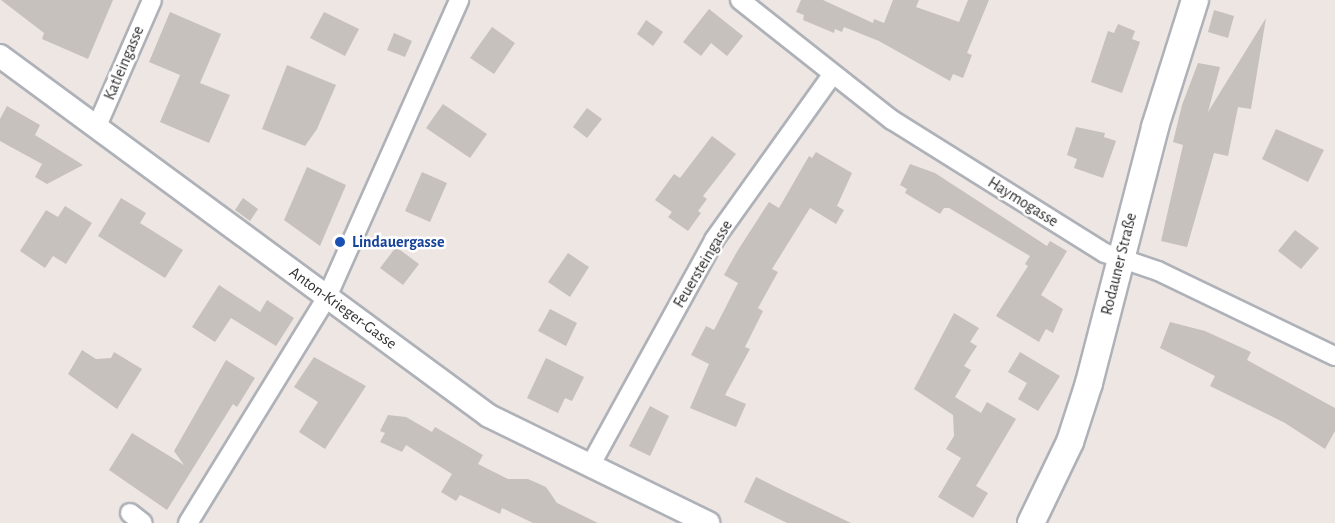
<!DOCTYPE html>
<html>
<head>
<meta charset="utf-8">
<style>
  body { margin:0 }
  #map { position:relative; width:1335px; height:523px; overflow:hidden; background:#ede6e2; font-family:"Alegreya Sans",sans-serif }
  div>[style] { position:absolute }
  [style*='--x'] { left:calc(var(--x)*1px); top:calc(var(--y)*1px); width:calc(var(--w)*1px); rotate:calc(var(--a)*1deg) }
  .building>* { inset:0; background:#c6c1bd }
  .roads { filter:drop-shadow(2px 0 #aeb2b8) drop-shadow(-2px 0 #aeb2b8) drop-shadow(0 2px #aeb2b8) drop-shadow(0 -2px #aeb2b8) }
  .minor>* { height:18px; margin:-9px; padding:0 9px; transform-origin:9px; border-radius:9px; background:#fff }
  .tertiary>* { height:22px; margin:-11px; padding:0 11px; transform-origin:11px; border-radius:11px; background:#fff }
  .secondary>* { height:26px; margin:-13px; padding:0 13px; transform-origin:13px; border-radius:13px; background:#fff }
  .dots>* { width:16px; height:16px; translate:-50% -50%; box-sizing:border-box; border:3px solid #fff; border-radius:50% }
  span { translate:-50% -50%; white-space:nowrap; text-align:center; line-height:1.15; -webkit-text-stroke:5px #fff; paint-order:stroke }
  .street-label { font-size:16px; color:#2d2d2d }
  .transit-label { font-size:16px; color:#164399; font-weight:700 }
  .left { translate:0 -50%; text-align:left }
</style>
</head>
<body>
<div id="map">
  <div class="building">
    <i style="clip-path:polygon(1px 0,113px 0,88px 59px,42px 39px,44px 33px)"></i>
    <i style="clip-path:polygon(801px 0,823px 0,873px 23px,874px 19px,884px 23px,893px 0,919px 0,916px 7px,959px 22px,968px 0,989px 0,967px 53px,972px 55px,963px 78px,953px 74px,950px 81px,879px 41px,844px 27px,842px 32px,835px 29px,834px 33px,803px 20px,804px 15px,796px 12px)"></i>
    <i style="clip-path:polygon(709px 9px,743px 36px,727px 56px,711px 43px,701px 56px,683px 42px)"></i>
    <i style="clip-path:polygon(1214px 10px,1234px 16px,1228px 38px,1208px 32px)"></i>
    <i style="clip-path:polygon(170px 12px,221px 34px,200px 83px,230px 95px,209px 143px,160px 122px,180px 75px,149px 62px)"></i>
    <i style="clip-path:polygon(324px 12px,359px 29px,345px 56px,310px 38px)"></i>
    <i style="clip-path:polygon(1266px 18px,1251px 109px,1238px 107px,1228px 156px,1214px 153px,1187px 247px,1161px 241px,1183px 145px,1173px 142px,1182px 105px,1198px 63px,1220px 67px,1208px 112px)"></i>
    <i style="clip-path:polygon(646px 20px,663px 32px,653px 46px,637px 34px)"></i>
    <i style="clip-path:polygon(1118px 24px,1135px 31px,1132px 39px,1140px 42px,1122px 93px,1091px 82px,1108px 31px,1114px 33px)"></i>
    <i style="clip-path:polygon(492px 27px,515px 43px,494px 74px,470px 58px)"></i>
    <i style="clip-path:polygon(394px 33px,412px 41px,405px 57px,387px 50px)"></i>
    <i style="clip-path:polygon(287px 65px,336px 85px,317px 129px,305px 146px,262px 129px)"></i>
    <i style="clip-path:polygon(443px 104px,487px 134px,470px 158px,426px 128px)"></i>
    <i style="clip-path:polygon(7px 106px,40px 125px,35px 135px,83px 165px,47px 184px,35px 177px,42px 164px,0 141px,0 119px)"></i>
    <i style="clip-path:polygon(587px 108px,602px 119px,587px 138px,573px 127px)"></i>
    <i style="clip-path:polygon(1076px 127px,1105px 133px,1104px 137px,1116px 141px,1103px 178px,1074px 168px,1077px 159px,1067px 155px)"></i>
    <i style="clip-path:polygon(1276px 129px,1324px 150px,1308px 182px,1262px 159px)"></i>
    <i style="clip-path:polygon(712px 136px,736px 154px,703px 196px,707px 199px,698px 211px,701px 213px,688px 231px,668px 217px,672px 212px,655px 200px,674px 174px,680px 178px)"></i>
    <i style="clip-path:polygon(816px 152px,852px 173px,837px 206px,844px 210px,836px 224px,810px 208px,772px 269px,778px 272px,758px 308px,763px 311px,745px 347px,750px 349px,725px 395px,746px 404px,736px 427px,690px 408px,709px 364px,691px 355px,706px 326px,714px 330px,738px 283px,724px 275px,738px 250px,769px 202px,779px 208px,809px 156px,812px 158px)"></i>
    <i style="clip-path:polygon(910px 164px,935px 173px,1047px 246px,1050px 241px,1067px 251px,1041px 295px,1063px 309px,1053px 333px,1046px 329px,1039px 342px,996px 316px,1028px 266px,1025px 264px,1030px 256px,949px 208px,944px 208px,940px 214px,905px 193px,907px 189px,900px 185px)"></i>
    <i style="clip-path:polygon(307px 167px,346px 185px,320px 246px,284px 220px)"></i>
    <i style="clip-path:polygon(422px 172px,447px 183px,430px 222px,405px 211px)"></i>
    <i style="clip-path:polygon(121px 198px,146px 213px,140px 223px,183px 250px,165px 278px,98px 236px)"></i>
    <i style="clip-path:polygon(243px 198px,258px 209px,250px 221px,235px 210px)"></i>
    <i style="clip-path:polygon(65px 206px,92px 223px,66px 264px,53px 256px,45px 268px,20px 251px,46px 210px,58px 217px)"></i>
    <i style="clip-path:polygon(1295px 230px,1319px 248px,1301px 269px,1278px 251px)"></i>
    <i style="clip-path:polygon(396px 247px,419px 264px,403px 285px,380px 268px)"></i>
    <i style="clip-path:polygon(568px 253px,589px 267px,570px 297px,548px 282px)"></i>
    <i style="clip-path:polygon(219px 285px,260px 312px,267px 300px,294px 318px,276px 346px,231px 318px,215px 342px,192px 327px)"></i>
    <i style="clip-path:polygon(550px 309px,577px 323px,566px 346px,538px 331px)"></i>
    <i style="clip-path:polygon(954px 313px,979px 328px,970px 342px,977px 346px,964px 366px,971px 370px,955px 397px,981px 413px,987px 402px,1016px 419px,976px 486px,988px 493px,973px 518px,938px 497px,961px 458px,946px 449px,954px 436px,953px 415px,914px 389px)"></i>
    <i style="clip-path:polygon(1170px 322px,1205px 331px,1251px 352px,1247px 360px,1335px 408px,1335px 431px,1325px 449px,1285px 423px,1210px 386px,1215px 376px,1160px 348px)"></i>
    <i style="clip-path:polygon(82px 350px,96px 359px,111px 358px,114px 352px,142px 369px,117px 409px,68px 374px)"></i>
    <i style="clip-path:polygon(1020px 352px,1060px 376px,1038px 411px,1018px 399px,1027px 383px,1008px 372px)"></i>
    <i style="clip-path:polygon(314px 357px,366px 386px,325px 449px,299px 432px,318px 402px,294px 387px)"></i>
    <i style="clip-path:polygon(546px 358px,584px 377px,572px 401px,565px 398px,558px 413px,527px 398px)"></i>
    <i style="clip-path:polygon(226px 360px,255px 378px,237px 407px,233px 404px,167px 510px,109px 470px,132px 433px,184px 465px,174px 451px)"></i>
    <i style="clip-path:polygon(650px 406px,669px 416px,650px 456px,629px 446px)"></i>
    <i style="clip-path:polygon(388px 415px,406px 417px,432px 432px,435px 427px,483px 455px,478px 464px,508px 479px,528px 479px,546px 487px,557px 503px,598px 523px,533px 523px,502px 508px,500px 514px,460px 495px,456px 501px,441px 492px,452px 474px,406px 445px,402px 452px,380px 442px,385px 433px,380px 431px)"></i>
    <i style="clip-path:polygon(756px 477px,786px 492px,851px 523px,787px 523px,744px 502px)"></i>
  </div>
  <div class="roads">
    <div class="minor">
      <i style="--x:740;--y:0;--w:194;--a:38.3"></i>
      <i style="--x:892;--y:120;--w:251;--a:32"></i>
      <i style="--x:1105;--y:253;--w:56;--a:18.8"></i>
      <i style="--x:1158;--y:271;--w:196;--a:25.7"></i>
      <i style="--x:97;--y:126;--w:137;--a:-66.4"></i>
      <i style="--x:590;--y:466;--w:258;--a:-61.2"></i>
      <i style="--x:714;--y:240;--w:204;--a:-54.4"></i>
      <i style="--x:130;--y:513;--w:16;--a:38"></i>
      <i style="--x:188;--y:523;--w:265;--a:-58.4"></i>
      <i style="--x:327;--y:297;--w:325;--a:-66"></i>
    </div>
    <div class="tertiary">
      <i style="--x:0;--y:56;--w:607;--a:36.36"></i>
      <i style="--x:489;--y:416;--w:244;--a:26"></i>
    </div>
    <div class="secondary">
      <i style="--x:1031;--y:523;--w:90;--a:-64.3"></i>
      <i style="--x:1070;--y:442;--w:62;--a:-72.1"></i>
      <i style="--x:1089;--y:383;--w:264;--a:-75.5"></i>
      <i style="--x:1155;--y:127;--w:133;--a:-72.5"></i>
    </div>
  </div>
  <div class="dots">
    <i style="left:340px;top:242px;background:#1a4fb4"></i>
  </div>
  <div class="street-label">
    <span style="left:124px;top:63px;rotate:-67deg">Katleingasse</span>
    <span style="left:1023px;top:202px;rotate:32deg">Haymogasse</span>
    <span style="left:703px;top:264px;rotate:-59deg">Feuersteingasse</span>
    <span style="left:1119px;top:264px;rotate:-76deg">Rodauner Straße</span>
    <span style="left:343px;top:308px;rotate:36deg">Anton-Krieger-Gasse</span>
  </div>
  <div class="transit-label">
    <span class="left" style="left:352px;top:242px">Lindauergasse</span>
  </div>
</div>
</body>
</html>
